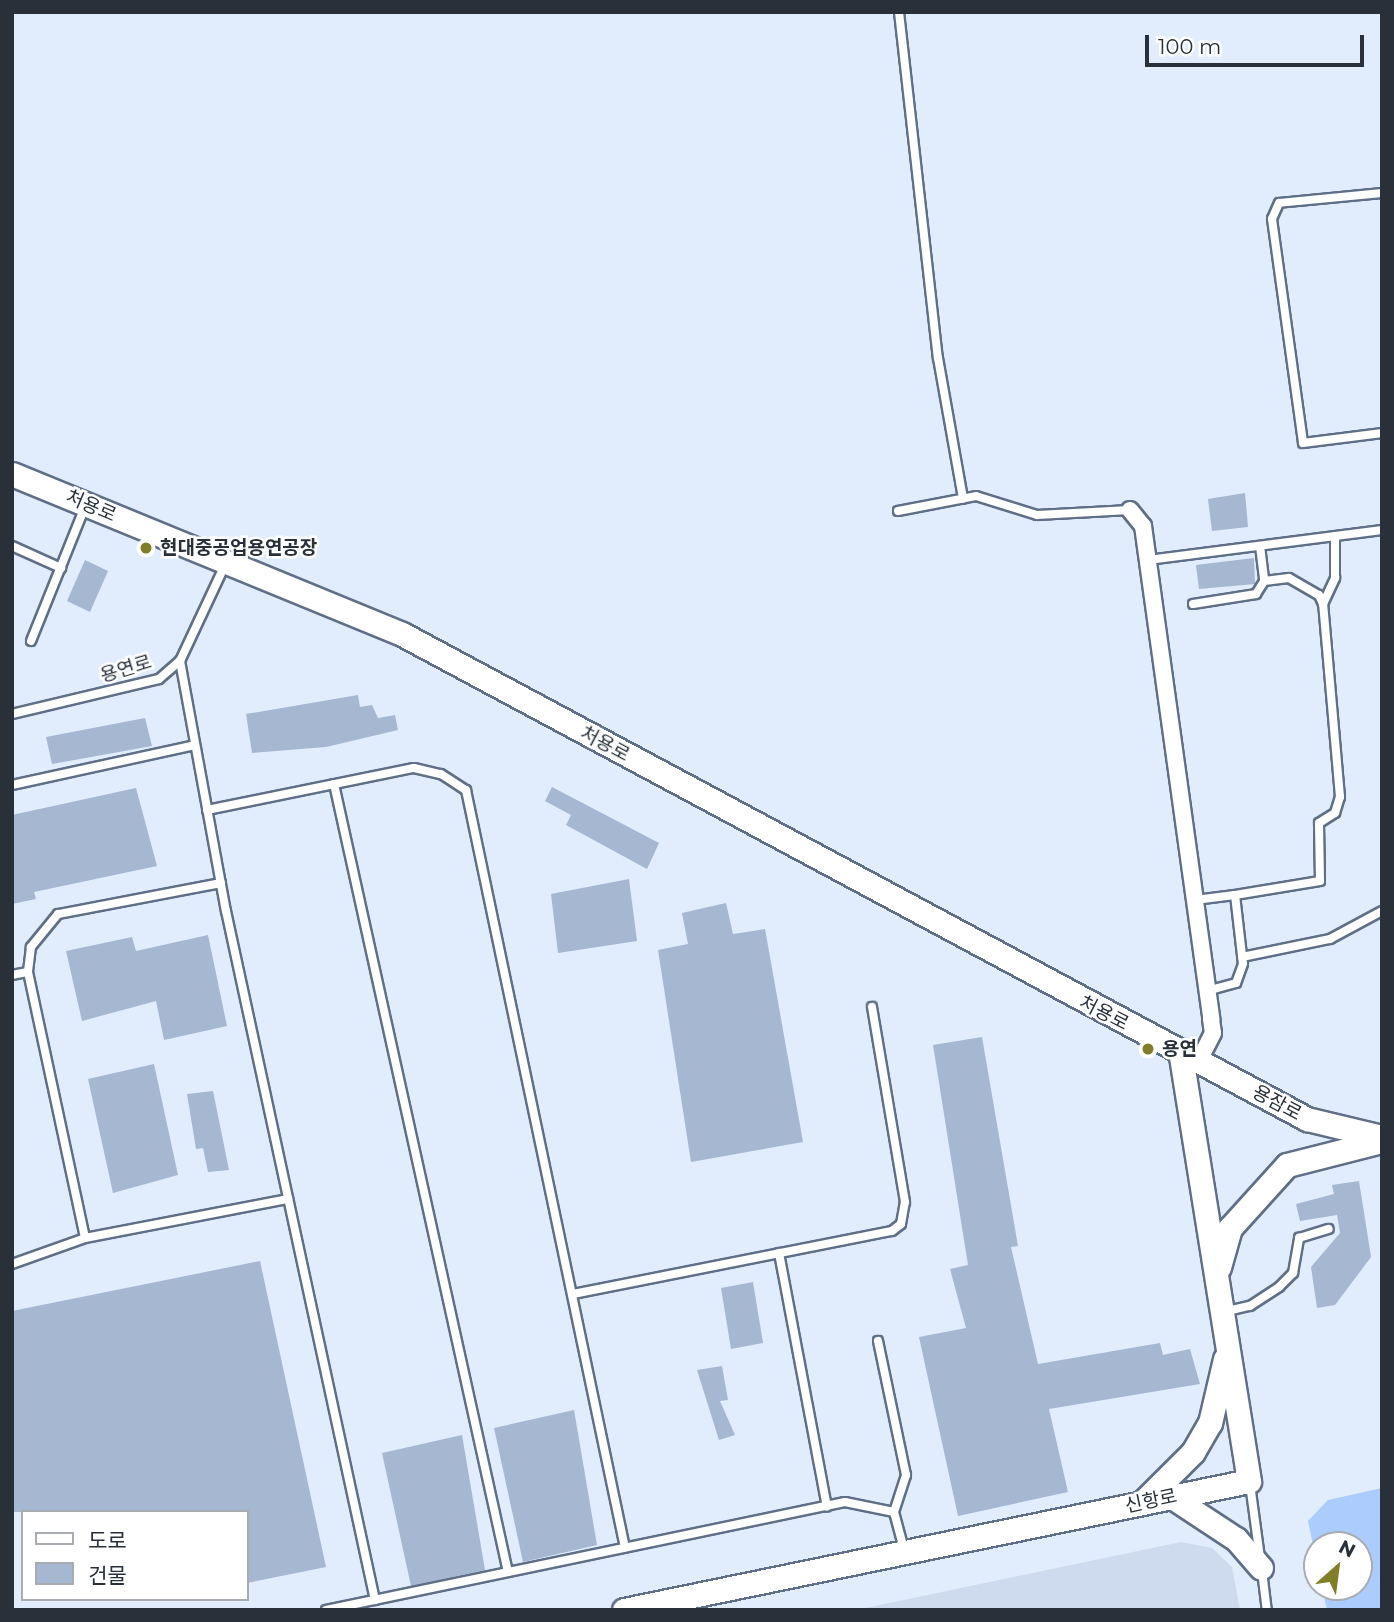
<!DOCTYPE html>
<html>
<head>
<meta charset="utf-8">
<style>
  body { margin:0 }
  #map { position:relative; width:1394px; height:1622px; overflow:hidden; background:#e1ecfd; font-family:Montserrat,"Noto Sans KR",sans-serif }
  div>[style] { position:absolute }
  [style*='--x'] { left:calc(var(--x)*1px); top:calc(var(--y)*1px); width:calc(var(--w)*1px); rotate:calc(var(--a)*1deg) }
  .built>* { inset:0; background:#cedbee }
  .water>* { inset:0; background:#abccfd }
  .building>* { inset:0; background:#a5b7d1 }
  .roads { filter:drop-shadow(2px 0 #5f6f87) drop-shadow(-2px 0 #5f6f87) drop-shadow(0 2px #5f6f87) drop-shadow(0 -2px #5f6f87) }
  .lane>* { height:8px; margin:-4px; padding:0 4px; transform-origin:4px; border-radius:4px; background:#fff }
  .street>* { height:16px; margin:-8px; padding:0 8px; transform-origin:8px; border-radius:8px; background:#fff }
  .secondary>* { height:23px; margin:-11.5px; padding:0 11.5px; transform-origin:11.5px; border-radius:11.5px; background:#fff }
  .dots>* { width:19px; height:19px; translate:-50% -50%; box-sizing:border-box; border:4px solid #fff; border-radius:50% }
  span { translate:-50% -50%; white-space:nowrap; text-align:center; line-height:1.15; -webkit-text-stroke:5px #fff; paint-order:stroke }
  .street-label { font-size:19px; color:#29303a }
  .poi-label { font-size:19px; color:#29303a; font-weight:700 }
  .left { translate:0 -50%; text-align:left }
  .frame { position:absolute; inset:0; border:14px solid #29303a; pointer-events:none }
  .legend { position:absolute; left:21px; top:1510px; width:228px; height:91px; box-sizing:border-box; background:#fff; border:2px solid #a9acb0; margin:0; padding:9px 12px; list-style:none; font-size:21px; color:#29303a }
  .legend li { display:flex; align-items:center; gap:14px; height:35px }
  .legend b { width:35px; border:2px solid #a9acb0 }
  .north { position:absolute; left:1303px; top:1531px; width:70px; height:70px; box-sizing:border-box; background:#fff; border:2px solid #a9acb0; border-radius:50%; rotate:28deg; font-size:19px; font-weight:700; line-height:28px; text-align:center; color:#29303a }
  .north::after { content:''; display:block; margin:auto; width:24px; height:32px; background:#807e26; clip-path:polygon(50% 0,100% 100%,50% 72%,0 100%) }
  .scale { position:absolute; left:1145px; top:35px; width:219px; height:32px; box-sizing:border-box; border:4px solid #29303a; border-top:0; padding-left:9px; font-size:21px; line-height:24px; white-space:nowrap; color:#29303a; -webkit-text-stroke:5px #fff; paint-order:stroke }
</style>
</head>
<body>
<div id="map">
  <div class="built">
    <i style="clip-path:polygon(1181px 1542px,1212px 1548px,1232px 1567px,1240px 1610px,856px 1610px)"></i>
  </div>
  <div class="water">
    <i style="clip-path:polygon(1382px 1488px,1382px 1610px,1327px 1610px,1322px 1587px,1359px 1587px,1359px 1545px,1317px 1545px,1317px 1564px,1308px 1521px,1328px 1500px)"></i>
  </div>
  <div class="building">
    <i style="clip-path:polygon(1245px 493px,1248px 527px,1212px 531px,1208px 499px)"></i>
    <i style="clip-path:polygon(1254px 558px,1255px 584px,1199px 589px,1196px 565px)"></i>
    <i style="clip-path:polygon(85px 560px,108px 571px,90px 612px,67px 601px)"></i>
    <i style="clip-path:polygon(358px 695px,360px 707px,372px 705px,378px 718px,395px 715px,398px 730px,326px 747px,252px 753px,246px 714px)"></i>
    <i style="clip-path:polygon(145px 718px,152px 746px,52px 764px,46px 737px)"></i>
    <i style="clip-path:polygon(552px 787px,659px 843px,647px 869px,566px 825px,571px 815px,545px 801px)"></i>
    <i style="clip-path:polygon(136px 788px,157px 866px,34px 892px,36px 899px,12px 904px,12px 815px)"></i>
    <i style="clip-path:polygon(629px 879px,637px 941px,558px 953px,551px 894px)"></i>
    <i style="clip-path:polygon(726px 903px,733px 934px,765px 929px,803px 1142px,691px 1162px,658px 950px,688px 944px,682px 913px)"></i>
    <i style="clip-path:polygon(208px 935px,227px 1026px,164px 1040px,156px 1001px,82px 1021px,66px 951px,132px 937px,136px 951px)"></i>
    <i style="clip-path:polygon(982px 1037px,1018px 1246px,1011px 1247px,1038px 1364px,1160px 1343px,1163px 1355px,1190px 1349px,1200px 1384px,1049px 1409px,1068px 1492px,958px 1516px,919px 1337px,966px 1328px,950px 1269px,968px 1265px,933px 1045px)"></i>
    <i style="clip-path:polygon(154px 1064px,178px 1175px,113px 1193px,88px 1079px)"></i>
    <i style="clip-path:polygon(213px 1091px,229px 1170px,208px 1172px,203px 1148px,196px 1149px,187px 1094px)"></i>
    <i style="clip-path:polygon(1359px 1181px,1371px 1257px,1335px 1305px,1317px 1308px,1311px 1267px,1340px 1233px,1337px 1215px,1300px 1221px,1296px 1204px,1334px 1194px,1332px 1185px)"></i>
    <i style="clip-path:polygon(260px 1261px,326px 1567px,247px 1583px,247px 1512px,12px 1512px,12px 1311px)"></i>
    <i style="clip-path:polygon(753px 1282px,763px 1343px,731px 1349px,721px 1288px)"></i>
    <i style="clip-path:polygon(722px 1366px,728px 1400px,720px 1401px,735px 1435px,719px 1440px,697px 1370px)"></i>
    <i style="clip-path:polygon(574px 1410px,597px 1545px,523px 1562px,494px 1428px)"></i>
    <i style="clip-path:polygon(462px 1435px,485px 1570px,411px 1586px,382px 1453px)"></i>
  </div>
  <div class="roads">
    <div class="lane">
      <i style="--x:899;--y:12;--w:348;--a:83.6"></i>
      <i style="--x:938;--y:358;--w:143;--a:79.9"></i>
      <i style="--x:1382;--y:193;--w:103;--a:174.5"></i>
      <i style="--x:1279;--y:203;--w:17;--a:114"></i>
      <i style="--x:1272;--y:219;--w:226;--a:82.1"></i>
      <i style="--x:1303;--y:443;--w:80;--a:-7.2"></i>
      <i style="--x:898;--y:511;--w:79;--a:-10.9"></i>
      <i style="--x:976;--y:496;--w:64;--a:17.3"></i>
      <i style="--x:1037;--y:515;--w:93;--a:-3.1"></i>
      <i style="--x:12;--y:546;--w:54;--a:24.2"></i>
      <i style="--x:1260;--y:546;--w:35;--a:83"></i>
      <i style="--x:1264;--y:581;--w:25;--a:-7"></i>
      <i style="--x:1289;--y:578;--w:34;--a:30"></i>
      <i style="--x:1319;--y:595;--w:10;--a:66"></i>
      <i style="--x:1148;--y:560;--w:236;--a:-7.3"></i>
      <i style="--x:1193;--y:604;--w:64;--a:-9"></i>
      <i style="--x:1256;--y:594;--w:15;--a:-58"></i>
      <i style="--x:31;--y:641;--w:144;--a:-68.1"></i>
      <i style="--x:180;--y:661;--w:254;--a:79.6"></i>
      <i style="--x:226;--y:911;--w:705;--a:77.8"></i>
      <i style="--x:12;--y:714;--w:151;--a:-13.4"></i>
      <i style="--x:159;--y:679;--w:28;--a:-41"></i>
      <i style="--x:180;--y:661;--w:106;--a:-64.9"></i>
      <i style="--x:334;--y:784;--w:807;--a:77.55"></i>
      <i style="--x:12;--y:785;--w:187;--a:-12.3"></i>
      <i style="--x:207;--y:810;--w:211;--a:-11.5"></i>
      <i style="--x:414;--y:768;--w:28;--a:13"></i>
      <i style="--x:441;--y:774;--w:30;--a:33"></i>
      <i style="--x:466;--y:790;--w:774;--a:78.15"></i>
      <i style="--x:221;--y:883;--w:166;--a:169.2"></i>
      <i style="--x:58;--y:914;--w:43;--a:129.3"></i>
      <i style="--x:31;--y:947;--w:25;--a:97"></i>
      <i style="--x:28;--y:972;--w:272;--a:77.9"></i>
      <i style="--x:85;--y:1238;--w:207;--a:-10.9"></i>
      <i style="--x:1235;--y:895;--w:86;--a:-9.4"></i>
      <i style="--x:1320;--y:881;--w:58;--a:-91"></i>
      <i style="--x:1319;--y:823;--w:19;--a:-32"></i>
      <i style="--x:1335;--y:813;--w:17;--a:-73"></i>
      <i style="--x:1340;--y:797;--w:194;--a:-95"></i>
      <i style="--x:1323;--y:604;--w:29;--a:-65"></i>
      <i style="--x:1335;--y:578;--w:42;--a:-90"></i>
      <i style="--x:1195;--y:900;--w:40;--a:-7.1"></i>
      <i style="--x:1235;--y:895;--w:69;--a:83.4"></i>
      <i style="--x:1243;--y:964;--w:20;--a:110"></i>
      <i style="--x:1236;--y:983;--w:30;--a:165"></i>
      <i style="--x:1242;--y:957;--w:90;--a:-11.6"></i>
      <i style="--x:1330;--y:939;--w:59;--a:-28.3"></i>
      <i style="--x:12;--y:975;--w:16;--a:-11"></i>
      <i style="--x:779;--y:1253;--w:258;--a:79.3"></i>
      <i style="--x:12;--y:1264;--w:77;--a:-19.6"></i>
      <i style="--x:573;--y:1294;--w:325;--a:-11.2"></i>
      <i style="--x:892;--y:1231;--w:11;--a:-38"></i>
      <i style="--x:901;--y:1224;--w:22;--a:-80"></i>
      <i style="--x:905;--y:1202;--w:198;--a:-99.6"></i>
      <i style="--x:1223;--y:1312;--w:28;--a:-13"></i>
      <i style="--x:1250;--y:1306;--w:35;--a:-33"></i>
      <i style="--x:1279;--y:1287;--w:20;--a:-45"></i>
      <i style="--x:1293;--y:1273;--w:36;--a:-80"></i>
      <i style="--x:1299;--y:1238;--w:31;--a:-17"></i>
      <i style="--x:1250;--y:1484;--w:75;--a:82.3"></i>
      <i style="--x:894;--y:1512;--w:38;--a:75"></i>
      <i style="--x:1262;--y:1571;--w:39;--a:83"></i>
      <i style="--x:326;--y:1610;--w:530;--a:-11.76"></i>
      <i style="--x:845;--y:1502;--w:50;--a:11.5"></i>
      <i style="--x:894;--y:1512;--w:39;--a:-72"></i>
      <i style="--x:906;--y:1475;--w:137;--a:-101.8"></i>
    </div>
    <div class="street">
      <i style="--x:1130;--y:510;--w:21;--a:51"></i>
      <i style="--x:1143;--y:526;--w:498;--a:82.1"></i>
      <i style="--x:1211;--y:1019;--w:14;--a:82"></i>
      <i style="--x:1213;--y:1033;--w:31;--a:117"></i>
    </div>
    <div class="secondary">
      <i style="--x:12;--y:474;--w:422;--a:22.3"></i>
      <i style="--x:402;--y:634;--w:1027;--a:28.19"></i>
      <i style="--x:1307;--y:1119;--w:77;--a:13.5"></i>
      <i style="--x:1219;--y:1267;--w:41;--a:-74.2"></i>
      <i style="--x:1230;--y:1228;--w:85;--a:-47.9"></i>
      <i style="--x:1287;--y:1165;--w:98;--a:-14.2"></i>
      <i style="--x:1172;--y:1497;--w:77;--a:33.3"></i>
      <i style="--x:1236;--y:1539;--w:38;--a:49"></i>
      <i style="--x:1142;--y:1503;--w:72;--a:-45"></i>
      <i style="--x:1193;--y:1452;--w:34;--a:-60"></i>
      <i style="--x:1210;--y:1423;--w:66;--a:-76.8"></i>
      <i style="--x:624;--y:1610;--w:638;--a:-11.66"></i>
      <i style="--x:1249;--y:1481;--w:436;--a:-99.1"></i>
    </div>
  </div>
  <div class="dots">
    <i style="left:146px;top:548px;background:#807e26"></i>
    <i style="left:1148px;top:1049px;background:#807e26"></i>
  </div>
  <div class="street-label">
    <span style="left:91px;top:506px;rotate:23deg">처용로</span>
    <span style="left:126px;top:669px;rotate:-17deg">용연로</span>
    <span style="left:605px;top:744px;rotate:28deg">처용로</span>
    <span style="left:1104px;top:1013px;rotate:27deg">처용로</span>
    <span style="left:1277px;top:1103px;rotate:28deg">용잠로</span>
    <span style="left:1151px;top:1501px;rotate:-12deg">신항로</span>
  </div>
  <div class="poi-label">
    <span class="left" style="left:160px;top:548px">현대중공업용연공장</span>
    <span class="left" style="left:1162px;top:1049px">용연</span>
  </div>
  <div class="frame"></div>
  <ul class="legend">
  <li><b style="height:9px;background:#fff"></b>도로</li>
  <li><b style="height:19px;background:#a5b7d1"></b>건물</li>
  </ul>
  <div class="north">N</div>
  <div class="scale">100 m</div>
</div>
</body>
</html>
